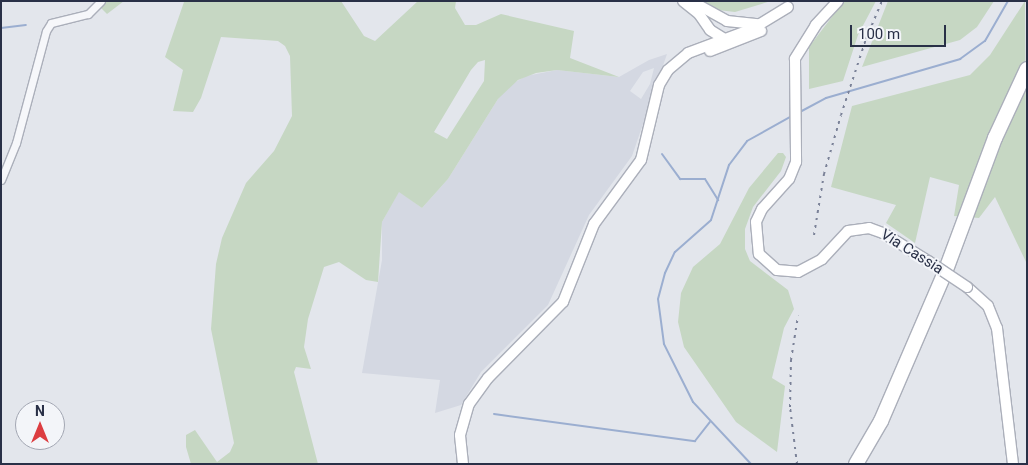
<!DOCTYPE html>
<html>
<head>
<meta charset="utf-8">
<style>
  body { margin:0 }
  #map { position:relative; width:1028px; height:465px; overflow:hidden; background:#e3e6ec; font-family:Roboto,sans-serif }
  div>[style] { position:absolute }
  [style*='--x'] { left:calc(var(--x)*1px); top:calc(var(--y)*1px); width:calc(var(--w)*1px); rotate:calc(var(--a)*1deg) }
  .built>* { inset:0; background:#d4d8e2 }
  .green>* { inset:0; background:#c6d7c3 }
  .stream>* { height:2px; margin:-1px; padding:0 1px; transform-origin:1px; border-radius:1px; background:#9baed0 }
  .roads { filter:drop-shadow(1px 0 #abafba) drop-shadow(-1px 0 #abafba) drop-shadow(0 1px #abafba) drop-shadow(0 -1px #abafba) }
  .street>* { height:7px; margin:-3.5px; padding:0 3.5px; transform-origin:3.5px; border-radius:3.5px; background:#f6f7fa }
  .secondary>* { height:10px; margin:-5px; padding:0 5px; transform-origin:5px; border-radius:5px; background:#fff }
  .highway>* { height:14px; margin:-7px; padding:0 7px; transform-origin:7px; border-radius:7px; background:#fff }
  .rail>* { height:2px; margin-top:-1px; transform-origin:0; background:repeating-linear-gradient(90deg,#7b8298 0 2.5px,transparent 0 7.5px) }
  .bridges { filter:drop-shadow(1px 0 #abafba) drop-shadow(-1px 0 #abafba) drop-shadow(0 1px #abafba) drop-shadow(0 -1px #abafba) }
  .secondary-bridge>* { height:10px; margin:-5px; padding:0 5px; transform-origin:5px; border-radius:5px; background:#fff }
  span { translate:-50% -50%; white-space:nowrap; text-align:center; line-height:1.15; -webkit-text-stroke:4px #f3f5f9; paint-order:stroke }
  .street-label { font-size:15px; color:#293047 }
  .frame { position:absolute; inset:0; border:2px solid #293047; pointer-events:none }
  .north { position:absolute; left:15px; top:400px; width:50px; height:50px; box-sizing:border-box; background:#f3f5f9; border:1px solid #a2a6b2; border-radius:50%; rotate:0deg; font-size:14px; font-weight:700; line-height:20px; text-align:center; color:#293047 }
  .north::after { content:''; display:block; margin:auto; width:18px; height:22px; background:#dc3d41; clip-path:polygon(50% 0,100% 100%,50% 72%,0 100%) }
  .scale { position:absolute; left:850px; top:25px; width:96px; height:22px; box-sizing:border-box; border:2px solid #293047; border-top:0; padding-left:6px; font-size:15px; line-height:18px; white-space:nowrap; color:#293047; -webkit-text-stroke:4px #f3f5f9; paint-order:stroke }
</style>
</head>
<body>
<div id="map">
  <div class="built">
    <i style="clip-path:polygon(evenodd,667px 54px,632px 156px,589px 215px,548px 305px,481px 372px,461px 405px,435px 413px,440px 380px,362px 373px,382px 260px,382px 222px,399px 191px,422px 208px,448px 179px,498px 99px,510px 85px,526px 76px,557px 70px,619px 77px,649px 60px,667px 54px,654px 68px,650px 84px,641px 99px,630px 91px,643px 72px,654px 68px)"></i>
  </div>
  <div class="green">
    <i style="clip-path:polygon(106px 1px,124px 1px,107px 14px,100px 7px)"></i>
    <i style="clip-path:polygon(evenodd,178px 1px,341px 1px,364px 36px,375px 41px,418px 1px,456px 1px,455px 8px,465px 25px,476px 25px,501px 14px,574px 31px,570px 58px,619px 77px,557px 70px,536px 73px,518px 80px,498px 99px,448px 179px,422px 208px,399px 192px,382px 222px,378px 282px,366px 280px,339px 262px,324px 267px,308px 319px,304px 347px,311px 369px,296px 367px,294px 372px,318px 464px,191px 464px,186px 447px,186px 435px,195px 430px,217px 462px,230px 452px,234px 443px,211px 329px,216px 264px,222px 238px,246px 183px,274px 151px,292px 116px,290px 56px,285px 46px,278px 41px,221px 37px,201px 98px,193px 112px,173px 111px,183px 70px,165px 57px,184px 2px,178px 1px,485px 60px,484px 81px,447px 139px,434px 132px,471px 70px,478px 62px,485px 60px)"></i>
    <i style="clip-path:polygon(699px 1px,771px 1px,735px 12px,718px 10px)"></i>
    <i style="clip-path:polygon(844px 1px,876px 1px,858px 35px,843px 81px,809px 89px,809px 47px)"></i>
    <i style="clip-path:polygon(888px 1px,994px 1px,977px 27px,960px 40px,862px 67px)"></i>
    <i style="clip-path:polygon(1025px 1px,1027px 264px,995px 197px,979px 218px,954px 216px,959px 185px,930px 177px,915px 243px,886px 223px,896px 205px,831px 187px,852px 106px,970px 75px,990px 55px)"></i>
    <i style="clip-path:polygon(778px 153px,783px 153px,786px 157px,781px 171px,753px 207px,745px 229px,745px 249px,750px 261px,788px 290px,794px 309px,784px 328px,772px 378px,785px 386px,777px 452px,736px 422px,684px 347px,678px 322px,681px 293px,693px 267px,720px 244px,749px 188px)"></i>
  </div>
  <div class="stream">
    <i style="--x:1;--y:28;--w:25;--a:-7"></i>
    <i style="--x:798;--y:113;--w:32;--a:-28"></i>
    <i style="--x:826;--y:98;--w:140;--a:-16.2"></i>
    <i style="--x:960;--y:59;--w:31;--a:-36"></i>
    <i style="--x:985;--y:41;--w:46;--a:-60.1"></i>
    <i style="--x:662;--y:154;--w:31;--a:54"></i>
    <i style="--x:680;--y:179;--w:25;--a:0"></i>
    <i style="--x:705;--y:179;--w:25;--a:58"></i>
    <i style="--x:494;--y:414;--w:203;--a:7.7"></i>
    <i style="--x:695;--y:441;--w:24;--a:-52"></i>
    <i style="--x:751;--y:464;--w:85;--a:-133.1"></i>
    <i style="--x:693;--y:402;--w:65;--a:-116.6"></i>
    <i style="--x:664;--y:344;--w:45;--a:-97.6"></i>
    <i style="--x:658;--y:299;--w:27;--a:-75"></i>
    <i style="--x:665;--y:273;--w:23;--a:-65"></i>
    <i style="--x:675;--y:252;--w:48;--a:-41.6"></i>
    <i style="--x:711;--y:220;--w:58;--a:-71.9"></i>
    <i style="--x:729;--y:165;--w:30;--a:-53"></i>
    <i style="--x:747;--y:141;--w:51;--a:-29.1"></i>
  </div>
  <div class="roads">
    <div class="street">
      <i style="--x:1;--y:180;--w:40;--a:-68"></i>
      <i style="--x:16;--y:143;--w:116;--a:-75"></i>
      <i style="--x:46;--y:31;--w:9;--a:-58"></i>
      <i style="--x:51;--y:23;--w:38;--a:-14"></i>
      <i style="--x:88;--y:14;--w:18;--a:-45"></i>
    </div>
    <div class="secondary">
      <i style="--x:683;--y:1;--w:21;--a:39"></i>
      <i style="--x:699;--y:14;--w:19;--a:55"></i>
      <i style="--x:710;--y:30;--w:19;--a:32"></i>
      <i style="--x:838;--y:1;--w:33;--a:133"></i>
      <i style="--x:816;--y:25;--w:40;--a:122"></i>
      <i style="--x:795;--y:59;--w:103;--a:89.4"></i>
      <i style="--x:796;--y:162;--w:18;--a:112"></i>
      <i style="--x:789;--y:179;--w:40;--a:132"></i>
      <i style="--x:762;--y:209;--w:14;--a:115"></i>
      <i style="--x:756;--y:222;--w:32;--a:85"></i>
      <i style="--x:759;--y:254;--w:24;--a:42"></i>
      <i style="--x:777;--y:270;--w:21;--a:5"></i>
      <i style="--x:798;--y:272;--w:27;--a:-28"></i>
      <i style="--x:822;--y:259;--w:38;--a:-47"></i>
      <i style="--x:848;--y:231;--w:21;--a:-8"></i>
      <i style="--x:869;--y:228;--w:15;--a:20"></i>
      <i style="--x:883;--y:233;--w:53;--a:31.9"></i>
      <i style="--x:693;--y:2;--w:39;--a:29"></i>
      <i style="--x:727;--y:21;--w:31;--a:6"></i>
      <i style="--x:710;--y:51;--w:55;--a:-21.4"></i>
      <i style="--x:967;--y:287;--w:28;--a:42"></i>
      <i style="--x:988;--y:306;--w:24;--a:68"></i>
      <i style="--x:997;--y:328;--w:137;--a:83.3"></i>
      <i style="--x:463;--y:464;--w:29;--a:-96"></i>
      <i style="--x:460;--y:435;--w:32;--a:-74"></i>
      <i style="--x:469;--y:404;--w:32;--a:-54"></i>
      <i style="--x:488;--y:378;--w:107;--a:-45.4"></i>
      <i style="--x:563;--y:302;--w:84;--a:-68.3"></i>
      <i style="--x:594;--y:224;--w:79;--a:-53.7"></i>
      <i style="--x:641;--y:160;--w:77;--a:-76.5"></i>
      <i style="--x:659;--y:85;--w:17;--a:-59"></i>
      <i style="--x:668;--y:70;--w:26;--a:-40"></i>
      <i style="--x:688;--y:53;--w:68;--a:-20.6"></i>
      <i style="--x:752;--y:29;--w:42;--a:-31.4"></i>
    </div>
    <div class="highway">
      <i style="--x:947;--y:267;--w:138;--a:-69.6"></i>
      <i style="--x:995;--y:138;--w:76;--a:-65.1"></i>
      <i style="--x:856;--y:464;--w:50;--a:-59.8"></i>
      <i style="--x:881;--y:421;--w:157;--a:-66.7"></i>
    </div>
  </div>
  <div class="rail">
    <i style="--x:814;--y:235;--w:62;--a:-80.7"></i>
    <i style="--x:824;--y:174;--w:61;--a:-73.9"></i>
    <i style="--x:841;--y:115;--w:80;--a:-71.8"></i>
    <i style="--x:866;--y:39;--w:41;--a:-67.2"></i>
    <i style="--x:797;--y:464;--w:57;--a:-97"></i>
    <i style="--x:790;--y:407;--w:47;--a:-88.8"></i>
    <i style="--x:791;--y:360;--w:45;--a:-81"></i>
  </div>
  <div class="bridges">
    <div class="secondary-bridge">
      <i style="--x:928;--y:261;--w:47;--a:33.7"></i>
    </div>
  </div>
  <div class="street-label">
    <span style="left:912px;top:252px;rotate:32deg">Via Cassia</span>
  </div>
  <div class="frame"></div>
  <div class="north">N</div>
  <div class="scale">100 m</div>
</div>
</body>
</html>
